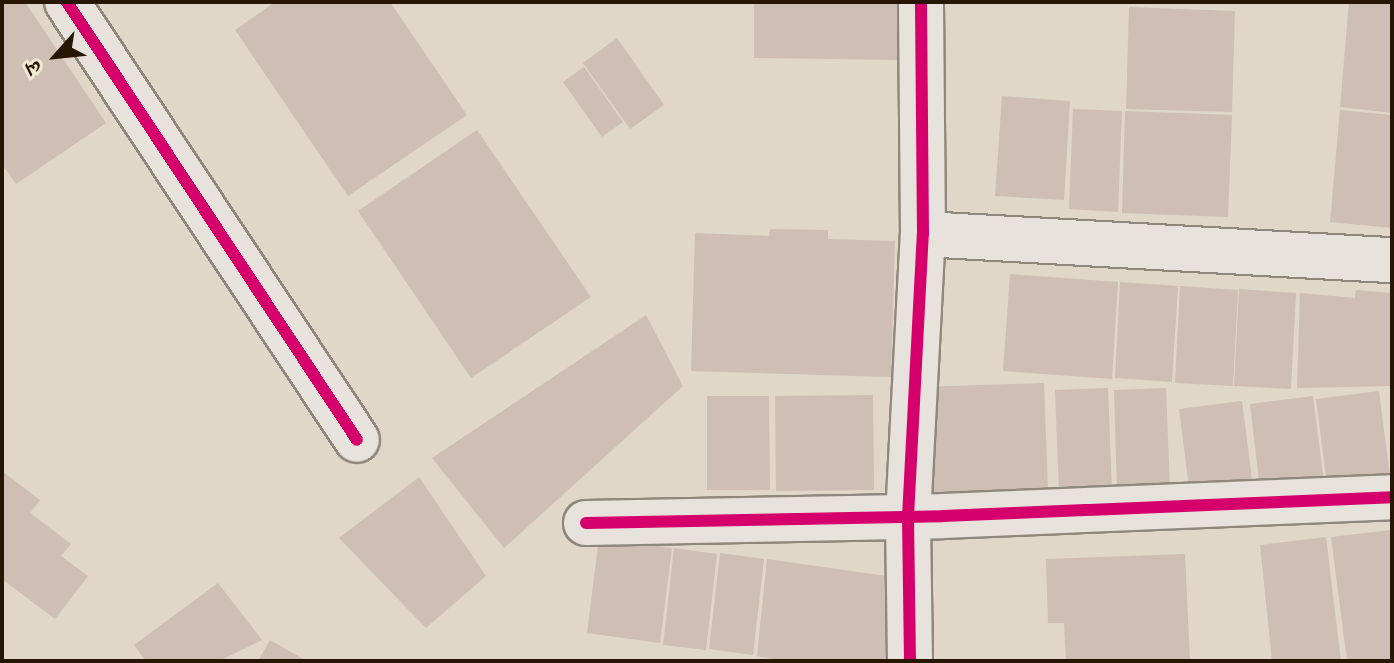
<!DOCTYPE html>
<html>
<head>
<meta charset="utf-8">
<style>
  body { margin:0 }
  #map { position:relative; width:1394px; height:663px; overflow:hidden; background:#e0d7c8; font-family:"Libre Bodoni","Noto Serif Devanagari",serif }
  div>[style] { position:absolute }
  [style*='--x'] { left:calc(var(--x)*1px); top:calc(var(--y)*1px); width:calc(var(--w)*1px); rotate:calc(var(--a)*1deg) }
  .building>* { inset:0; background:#cebeb3 }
  .roads { filter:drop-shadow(2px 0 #8f877c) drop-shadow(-2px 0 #8f877c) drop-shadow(0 2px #8f877c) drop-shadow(0 -2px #8f877c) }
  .minor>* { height:44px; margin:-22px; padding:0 22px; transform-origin:22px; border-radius:22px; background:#e7e2db }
  .cycleway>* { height:12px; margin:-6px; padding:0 6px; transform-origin:6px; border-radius:6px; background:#d6006c }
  span { translate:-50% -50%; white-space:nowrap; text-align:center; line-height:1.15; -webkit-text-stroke:7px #f1e7d5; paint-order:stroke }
  .frame { position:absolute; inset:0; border:4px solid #271603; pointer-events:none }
  .north { position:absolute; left:16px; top:16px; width:80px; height:80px; -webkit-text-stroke:6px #f1e7d5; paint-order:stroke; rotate:243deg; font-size:22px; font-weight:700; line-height:32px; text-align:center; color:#271603 }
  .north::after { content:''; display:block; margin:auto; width:28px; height:36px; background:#271603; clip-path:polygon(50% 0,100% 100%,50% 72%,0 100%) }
</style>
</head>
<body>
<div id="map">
  <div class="building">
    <i style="clip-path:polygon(2px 2px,25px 2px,106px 123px,16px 184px,2px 164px)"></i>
    <i style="clip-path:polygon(275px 2px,390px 2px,467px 115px,348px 196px,235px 30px)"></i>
    <i style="clip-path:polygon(754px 2px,904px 2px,904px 60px,754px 58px)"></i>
    <i style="clip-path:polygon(1349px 2px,1392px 2px,1392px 113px,1340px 107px)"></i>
    <i style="clip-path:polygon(1129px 7px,1235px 11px,1232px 112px,1126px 109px)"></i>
    <i style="clip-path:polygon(617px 38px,664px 105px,630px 129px,583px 63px)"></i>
    <i style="clip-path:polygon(584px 67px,623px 122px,602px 137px,563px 82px)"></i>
    <i style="clip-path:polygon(1002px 96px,1070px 101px,1064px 200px,995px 196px)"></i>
    <i style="clip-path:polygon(1073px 109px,1122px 111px,1118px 212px,1069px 209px)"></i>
    <i style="clip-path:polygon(1340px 110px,1392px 115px,1392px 228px,1330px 222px)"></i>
    <i style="clip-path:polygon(1125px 111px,1232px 115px,1228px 217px,1122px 213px)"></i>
    <i style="clip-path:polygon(477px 130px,591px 297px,471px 378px,358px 211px)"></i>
    <i style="clip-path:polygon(770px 229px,828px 230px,828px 239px,895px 241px,891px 377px,691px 371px,695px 233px,769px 236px)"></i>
    <i style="clip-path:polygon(1010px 274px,1118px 282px,1112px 379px,1003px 371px)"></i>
    <i style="clip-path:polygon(1120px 282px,1178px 286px,1172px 382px,1115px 378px)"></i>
    <i style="clip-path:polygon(1180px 286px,1238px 290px,1233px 386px,1175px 383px)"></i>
    <i style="clip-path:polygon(1239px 289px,1296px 293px,1291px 389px,1234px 386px)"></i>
    <i style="clip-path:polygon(1356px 290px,1392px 293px,1392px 386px,1297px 388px,1300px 293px,1355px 298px)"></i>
    <i style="clip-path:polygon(646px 315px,683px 386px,504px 548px,432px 458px)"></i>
    <i style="clip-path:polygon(1044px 383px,1048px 489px,922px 493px,919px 387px)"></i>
    <i style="clip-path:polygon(1108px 388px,1112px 491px,1059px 493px,1055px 390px)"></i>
    <i style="clip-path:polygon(1166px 388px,1170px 490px,1117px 493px,1114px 390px)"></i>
    <i style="clip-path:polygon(1379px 391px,1390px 477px,1327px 485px,1316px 399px)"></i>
    <i style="clip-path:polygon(873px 395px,874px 490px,776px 491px,775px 396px)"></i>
    <i style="clip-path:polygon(707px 396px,769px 396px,770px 490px,707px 490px)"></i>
    <i style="clip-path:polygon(1313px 396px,1324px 482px,1260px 490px,1250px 404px)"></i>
    <i style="clip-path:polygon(1242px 401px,1253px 487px,1190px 495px,1179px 409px)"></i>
    <i style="clip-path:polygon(2px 471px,40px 500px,30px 513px,71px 544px,61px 556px,88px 576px,55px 619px,2px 579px)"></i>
    <i style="clip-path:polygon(419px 477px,486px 576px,426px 628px,339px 538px)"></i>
    <i style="clip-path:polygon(1391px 530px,1392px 661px,1347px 661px,1331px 537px)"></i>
    <i style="clip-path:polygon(1326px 537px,1341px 661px,1272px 661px,1260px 545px)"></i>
    <i style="clip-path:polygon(599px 538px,672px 548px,660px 643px,587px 633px)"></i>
    <i style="clip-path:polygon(674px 548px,717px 554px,706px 650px,663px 645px)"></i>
    <i style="clip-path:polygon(720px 553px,764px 559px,753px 655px,709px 649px)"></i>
    <i style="clip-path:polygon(1185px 554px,1190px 661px,1066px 661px,1064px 623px,1048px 623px,1046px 559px)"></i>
    <i style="clip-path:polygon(767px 559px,893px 577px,891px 661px,785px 661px,757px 656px)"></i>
    <i style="clip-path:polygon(218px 583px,262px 640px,219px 661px,146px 661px,134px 645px)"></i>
    <i style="clip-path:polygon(270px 640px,307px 661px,258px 661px)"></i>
  </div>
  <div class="roads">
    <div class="minor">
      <i style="--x:67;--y:2;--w:525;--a:56.49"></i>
      <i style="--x:923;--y:234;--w:470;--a:3.2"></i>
      <i style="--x:586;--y:523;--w:357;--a:-1.1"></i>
      <i style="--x:943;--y:516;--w:449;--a:-2.4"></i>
      <i style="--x:910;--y:661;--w:144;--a:-90.8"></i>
      <i style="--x:908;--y:517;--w:283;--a:-87"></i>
      <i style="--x:923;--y:234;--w:232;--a:-90.5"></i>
    </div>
  </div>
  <div class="cycleway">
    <i style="--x:67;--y:2;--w:525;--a:56.49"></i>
    <i style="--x:586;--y:523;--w:357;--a:-1.1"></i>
    <i style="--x:943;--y:516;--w:449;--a:-2.4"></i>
    <i style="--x:910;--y:661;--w:144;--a:-90.8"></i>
    <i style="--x:908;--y:517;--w:283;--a:-87"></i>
    <i style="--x:923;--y:234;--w:232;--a:-90.5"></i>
  </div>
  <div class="frame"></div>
  <div class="north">उ</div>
</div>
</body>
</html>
